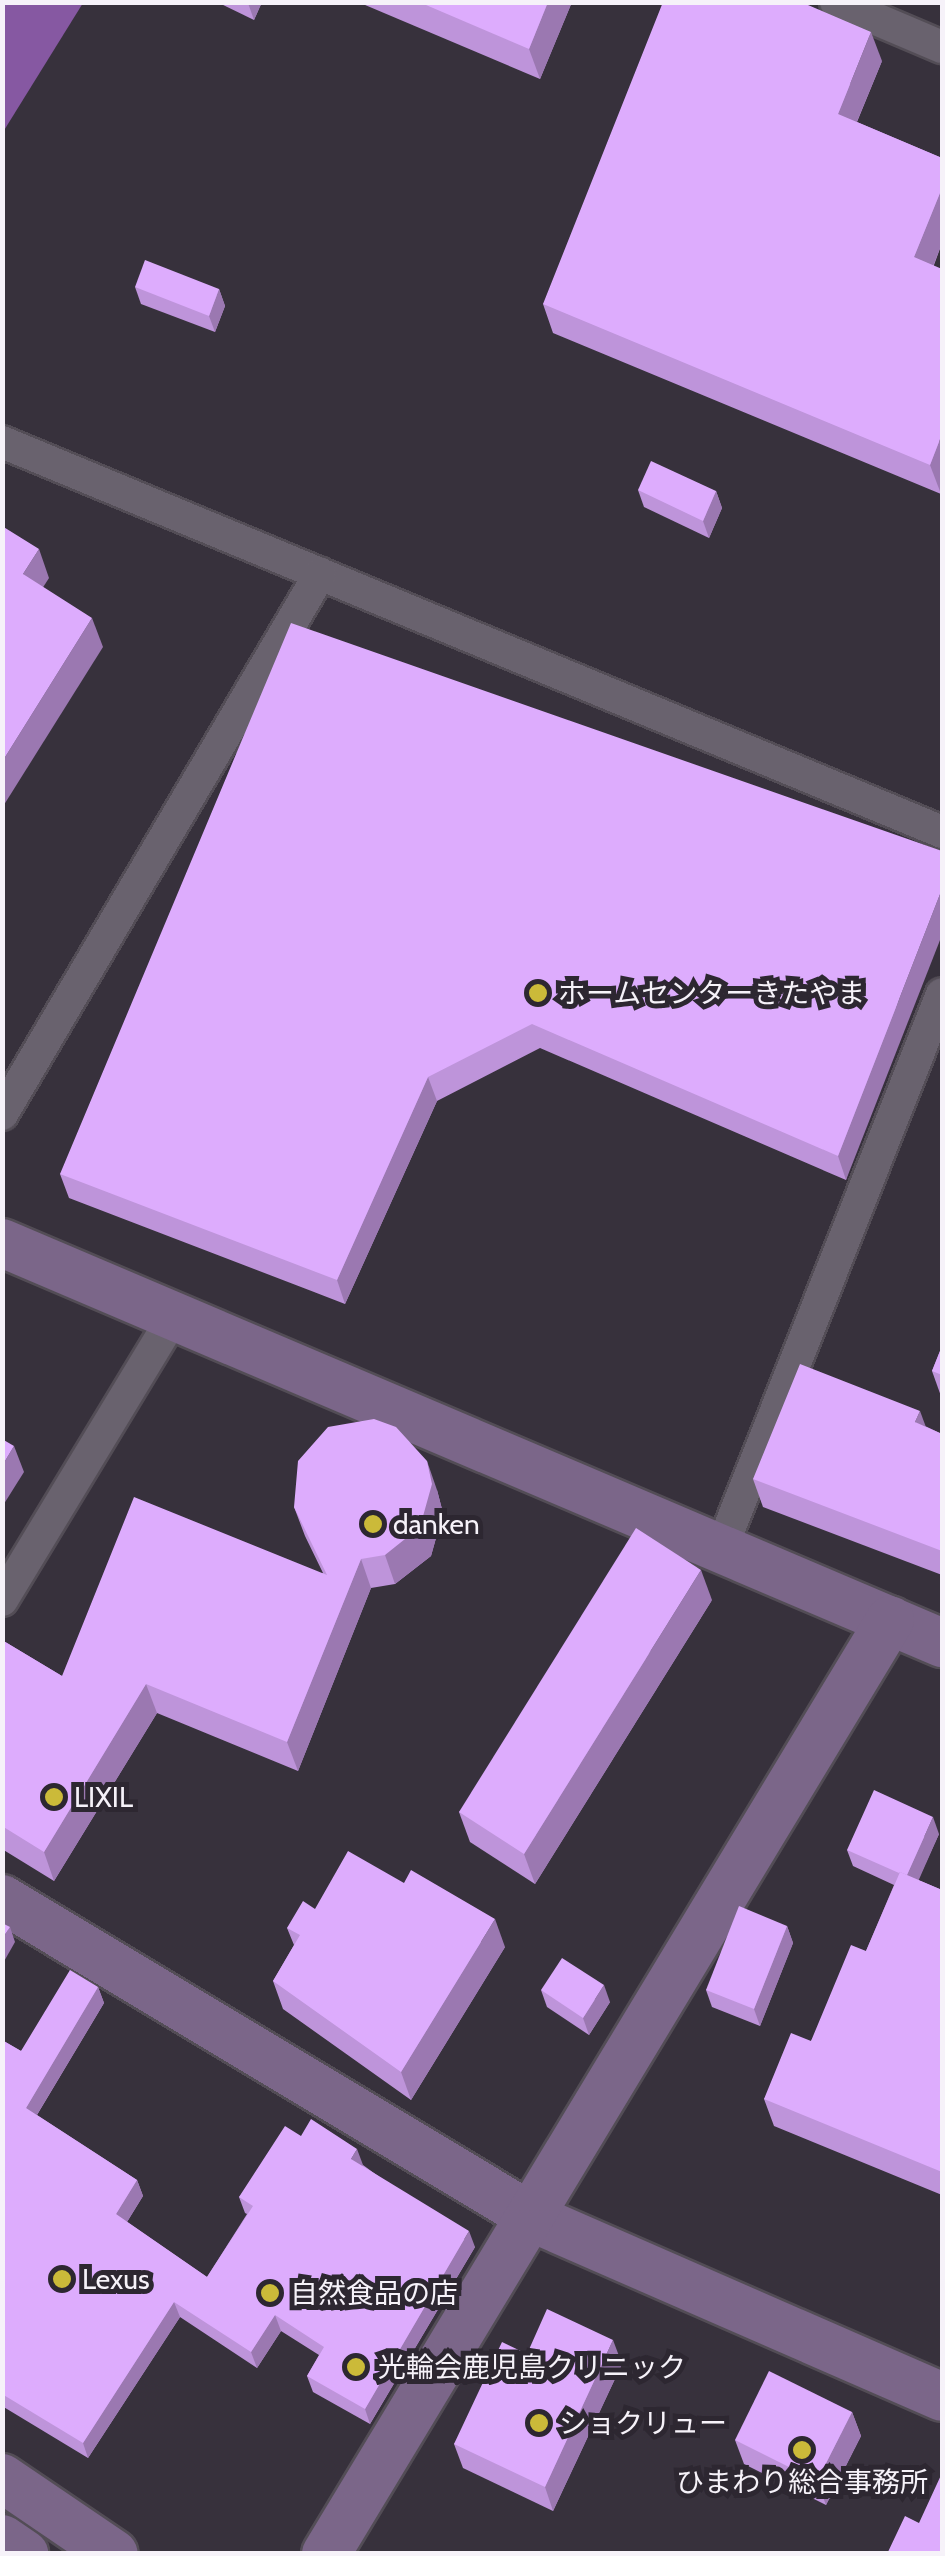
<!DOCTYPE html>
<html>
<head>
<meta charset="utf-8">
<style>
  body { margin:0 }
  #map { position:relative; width:945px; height:2556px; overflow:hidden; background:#37313c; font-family:Cabin,"Noto Sans JP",sans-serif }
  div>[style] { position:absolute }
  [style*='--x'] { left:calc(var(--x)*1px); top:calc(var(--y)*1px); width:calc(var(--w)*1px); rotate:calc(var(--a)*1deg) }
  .water>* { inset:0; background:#8658a2 }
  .roads { filter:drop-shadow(2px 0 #534d56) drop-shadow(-2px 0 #534d56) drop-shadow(0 2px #534d56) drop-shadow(0 -2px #534d56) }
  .street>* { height:32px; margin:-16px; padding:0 16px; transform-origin:16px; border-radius:16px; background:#69626e }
  .secondary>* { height:48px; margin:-24px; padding:0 24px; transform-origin:24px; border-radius:24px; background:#7b6689 }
  .wall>* { inset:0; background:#be94da }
  .shaded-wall>* { inset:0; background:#9b78b1 }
  .building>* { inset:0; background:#ddacfd }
  .dots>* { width:28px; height:28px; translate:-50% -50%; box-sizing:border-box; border:5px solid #2d2731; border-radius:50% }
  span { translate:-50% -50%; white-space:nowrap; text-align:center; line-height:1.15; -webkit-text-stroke:10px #2d2731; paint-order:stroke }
  .poi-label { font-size:28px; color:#f6f2f9 }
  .left { translate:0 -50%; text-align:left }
  .frame { position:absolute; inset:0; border:5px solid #f6f2f9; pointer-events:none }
</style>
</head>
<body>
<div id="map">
  <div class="water">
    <i style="clip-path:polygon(3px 2px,83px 3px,3px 132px,2px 3px)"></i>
  </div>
  <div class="roads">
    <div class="street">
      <i style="--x:836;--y:2;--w:115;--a:23"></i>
      <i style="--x:2;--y:442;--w:1018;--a:22.53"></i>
      <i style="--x:2;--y:1114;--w:627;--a:-59.51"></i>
      <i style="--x:721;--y:1549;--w:597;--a:-68.29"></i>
      <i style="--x:2;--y:1600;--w:332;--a:-58.8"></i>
    </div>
    <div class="secondary">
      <i style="--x:2;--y:1243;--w:1022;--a:23.05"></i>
      <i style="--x:2;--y:1899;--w:622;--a:30.98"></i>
      <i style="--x:535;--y:2219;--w:444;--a:23.6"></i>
      <i style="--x:2;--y:2478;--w:135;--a:34.2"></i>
      <i style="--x:2;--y:2539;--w:27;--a:34"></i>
      <i style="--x:326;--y:2554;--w:1091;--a:-58.87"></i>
    </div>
  </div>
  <div class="wall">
    <i style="clip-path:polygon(217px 2px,262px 2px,254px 20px)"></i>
    <i style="clip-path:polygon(358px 2px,572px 2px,540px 79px)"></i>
    <i style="clip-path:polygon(882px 61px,857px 122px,942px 158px,942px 243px,934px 265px,941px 494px,553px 333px,543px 304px)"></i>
    <i style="clip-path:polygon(135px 287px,219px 289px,225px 306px,215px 332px,141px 304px)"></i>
    <i style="clip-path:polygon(638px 490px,716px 491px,722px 508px,709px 538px,644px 507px)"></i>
    <i style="clip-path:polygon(942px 851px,846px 1180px,540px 1048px,437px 1101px,345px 1304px,69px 1198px,60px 1174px)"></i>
    <i style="clip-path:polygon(942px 1346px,942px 1399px,932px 1371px)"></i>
    <i style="clip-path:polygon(925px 1426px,942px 1434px,942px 1575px,763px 1507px,753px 1479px)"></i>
    <i style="clip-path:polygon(437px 1490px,443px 1513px,431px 1556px,395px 1584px,371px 1588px,298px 1771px,157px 1713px,54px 1881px,2px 1849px,2px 1640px,62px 1676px,323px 1573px,305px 1536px,294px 1507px)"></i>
    <i style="clip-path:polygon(712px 1600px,535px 1884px,470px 1842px,459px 1812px)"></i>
    <i style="clip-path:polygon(939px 1834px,918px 1880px,942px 1890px,942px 2195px,774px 2126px,764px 2099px,811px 2041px,866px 1951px,894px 1885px,853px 1866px,847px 1850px)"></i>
    <i style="clip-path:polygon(315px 1909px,505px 1947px,411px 2100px,283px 2009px,273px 1981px,294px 1945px,287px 1928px)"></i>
    <i style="clip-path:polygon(787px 1926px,793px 1943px,760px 2026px,712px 2007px,706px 1990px)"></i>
    <i style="clip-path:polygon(98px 1987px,104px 2003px,37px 2115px,137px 2180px,143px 2196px,127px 2222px,207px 2277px,247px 2214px,245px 2213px,239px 2197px,301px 2136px,363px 2165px,475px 2247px,370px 2424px,313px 2392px,307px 2376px,319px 2355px,281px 2331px,257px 2368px,180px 2317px,88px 2458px,2px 2406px,2px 2040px,21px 2051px)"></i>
    <i style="clip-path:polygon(541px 1990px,610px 2002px,589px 2035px,547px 2007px)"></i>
    <i style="clip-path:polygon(527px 2354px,622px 2364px,553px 2511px,463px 2468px,454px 2444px)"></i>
    <i style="clip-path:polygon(852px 2412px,861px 2436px,826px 2505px,744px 2464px,735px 2440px)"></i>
  </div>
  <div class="shaded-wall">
    <i style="clip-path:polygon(262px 2px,254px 20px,248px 3px)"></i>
    <i style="clip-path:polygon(548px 2px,572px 2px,540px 79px,529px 49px)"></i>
    <i style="clip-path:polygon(871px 32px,882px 61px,848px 143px,838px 114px)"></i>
    <i style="clip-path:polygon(942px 188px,942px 243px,925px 287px,914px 257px)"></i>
    <i style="clip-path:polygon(219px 289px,225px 306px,215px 332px,209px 316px)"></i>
    <i style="clip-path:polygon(942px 434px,942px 489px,941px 494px,930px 465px)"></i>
    <i style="clip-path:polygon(716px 491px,722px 508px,709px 538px,703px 521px)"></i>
    <i style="clip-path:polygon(39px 549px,49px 578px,33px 603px,23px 574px)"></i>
    <i style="clip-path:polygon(92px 618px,103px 647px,2px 808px,2px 762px)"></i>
    <i style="clip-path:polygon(942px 889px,942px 935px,846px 1180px,838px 1156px)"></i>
    <i style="clip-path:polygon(428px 1077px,437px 1101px,345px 1304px,337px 1280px)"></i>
    <i style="clip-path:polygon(920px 1411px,930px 1438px,915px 1422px)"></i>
    <i style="clip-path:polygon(14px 1446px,24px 1472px,2px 1507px,2px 1466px)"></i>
    <i style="clip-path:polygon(427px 1461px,437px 1490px,443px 1513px,431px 1556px,395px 1584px,385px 1555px)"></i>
    <i style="clip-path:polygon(361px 1559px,371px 1588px,298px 1771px,287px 1742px)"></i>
    <i style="clip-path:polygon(701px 1570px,712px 1600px,535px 1884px,524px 1854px)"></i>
    <i style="clip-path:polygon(146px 1684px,157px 1713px,54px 1881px,44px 1852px)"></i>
    <i style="clip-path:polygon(933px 1817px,939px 1834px,913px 1893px,906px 1877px)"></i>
    <i style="clip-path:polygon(495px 1919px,505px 1947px,411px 2100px,401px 2072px)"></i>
    <i style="clip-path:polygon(787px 1926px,793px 1943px,760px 2026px,754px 2009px)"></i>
    <i style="clip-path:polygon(10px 1927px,15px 1942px,2px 1965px,2px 1939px)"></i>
    <i style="clip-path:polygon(604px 1985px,610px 2002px,589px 2035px,583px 2018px)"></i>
    <i style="clip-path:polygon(98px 1987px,104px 2003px,32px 2123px,26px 2108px)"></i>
    <i style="clip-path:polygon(357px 2149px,363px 2165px,357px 2174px,351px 2159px)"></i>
    <i style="clip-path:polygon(137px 2180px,143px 2196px,122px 2230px,116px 2214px)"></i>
    <i style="clip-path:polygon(469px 2231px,475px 2247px,370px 2424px,365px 2409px)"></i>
    <i style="clip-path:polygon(174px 2302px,180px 2317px,88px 2458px,83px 2443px)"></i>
    <i style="clip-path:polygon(275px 2315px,281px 2331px,257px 2368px,251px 2352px)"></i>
    <i style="clip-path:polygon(613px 2340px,622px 2364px,553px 2511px,545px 2487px)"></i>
    <i style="clip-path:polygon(852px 2412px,861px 2436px,826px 2505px,817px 2481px)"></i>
  </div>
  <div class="building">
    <i style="clip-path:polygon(419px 2px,548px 2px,529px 49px)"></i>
    <i style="clip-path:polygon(663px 2px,801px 2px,871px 32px,838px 114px,942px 158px,942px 188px,914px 257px,942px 269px,942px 434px,930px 465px,543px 304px)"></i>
    <i style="clip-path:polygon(145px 260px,219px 289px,209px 316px,135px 287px)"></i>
    <i style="clip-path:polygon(651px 461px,716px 491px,703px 521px,638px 490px)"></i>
    <i style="clip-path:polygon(2px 526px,39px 549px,23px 574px,92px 618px,2px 762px)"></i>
    <i style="clip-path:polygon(291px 623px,942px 851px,942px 889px,838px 1156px,532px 1024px,428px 1077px,337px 1280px,60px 1174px)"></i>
    <i style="clip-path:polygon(942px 1346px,942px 1375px,932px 1371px)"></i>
    <i style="clip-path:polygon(800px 1364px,920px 1411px,915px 1422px,942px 1434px,942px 1551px,753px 1479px)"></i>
    <i style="clip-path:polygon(374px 1419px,396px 1427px,427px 1461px,432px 1484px,420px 1527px,385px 1555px,361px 1559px,287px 1742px,146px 1684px,44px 1852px,2px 1826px,2px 1640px,62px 1676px,134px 1497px,327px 1575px,294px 1507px,298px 1461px,328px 1427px)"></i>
    <i style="clip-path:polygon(2px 1439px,14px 1446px,2px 1466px)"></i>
    <i style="clip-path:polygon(636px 1528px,701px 1570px,524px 1854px,459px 1812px)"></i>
    <i style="clip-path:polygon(874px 1790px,933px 1817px,907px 1875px,900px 1872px,899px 1873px,847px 1850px)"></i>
    <i style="clip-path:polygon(348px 1851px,404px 1883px,411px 1870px,495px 1919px,401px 2072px,273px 1981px,300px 1935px,287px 1928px,303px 1901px,315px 1909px)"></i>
    <i style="clip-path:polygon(900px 1872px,942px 1890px,942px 2172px,764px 2099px,791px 2033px,811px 2041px,851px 1945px,866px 1951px)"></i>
    <i style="clip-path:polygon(739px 1906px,787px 1926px,754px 2009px,706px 1990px)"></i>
    <i style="clip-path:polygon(2px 1923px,10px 1927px,2px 1939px)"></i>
    <i style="clip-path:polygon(562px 1958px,604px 1985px,583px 2018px,541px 1990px)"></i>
    <i style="clip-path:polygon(70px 1970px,98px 1987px,26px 2108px,137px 2180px,116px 2214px,207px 2277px,253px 2206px,239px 2197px,285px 2126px,301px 2136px,311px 2119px,357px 2149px,351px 2159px,469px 2231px,365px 2409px,307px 2376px,324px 2347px,275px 2315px,251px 2352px,174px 2302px,83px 2443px,2px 2394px,2px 2040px,21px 2051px)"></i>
    <i style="clip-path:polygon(547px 2309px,613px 2340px,545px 2487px,454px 2444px,502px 2342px,527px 2354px)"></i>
    <i style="clip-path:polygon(769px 2371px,852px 2412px,817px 2481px,735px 2440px)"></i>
    <i style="clip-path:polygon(942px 2473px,942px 2554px,887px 2554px,905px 2516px,919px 2523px)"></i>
  </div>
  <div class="dots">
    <i style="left:538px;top:993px;background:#cbba39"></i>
    <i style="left:373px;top:1524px;background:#cbba39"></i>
    <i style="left:54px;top:1797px;background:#cbba39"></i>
    <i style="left:62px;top:2279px;background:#cbba39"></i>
    <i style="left:270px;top:2293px;background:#cbba39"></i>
    <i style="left:356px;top:2367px;background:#cbba39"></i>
    <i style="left:539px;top:2423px;background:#cbba39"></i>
    <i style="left:802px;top:2450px;background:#cbba39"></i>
  </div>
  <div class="poi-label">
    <span class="left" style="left:558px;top:993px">ホームセンターきたやま</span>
    <span class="left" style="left:393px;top:1524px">danken</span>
    <span class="left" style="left:74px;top:1797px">LIXIL</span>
    <span class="left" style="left:82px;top:2279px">Lexus</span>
    <span class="left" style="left:290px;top:2293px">自然食品の店</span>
    <span class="left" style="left:378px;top:2367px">光輪会鹿児島クリニック</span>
    <span class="left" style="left:559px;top:2423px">ショクリュー</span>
    <span style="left:802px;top:2482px">ひまわり総合事務所</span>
  </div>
  <div class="frame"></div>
</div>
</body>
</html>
